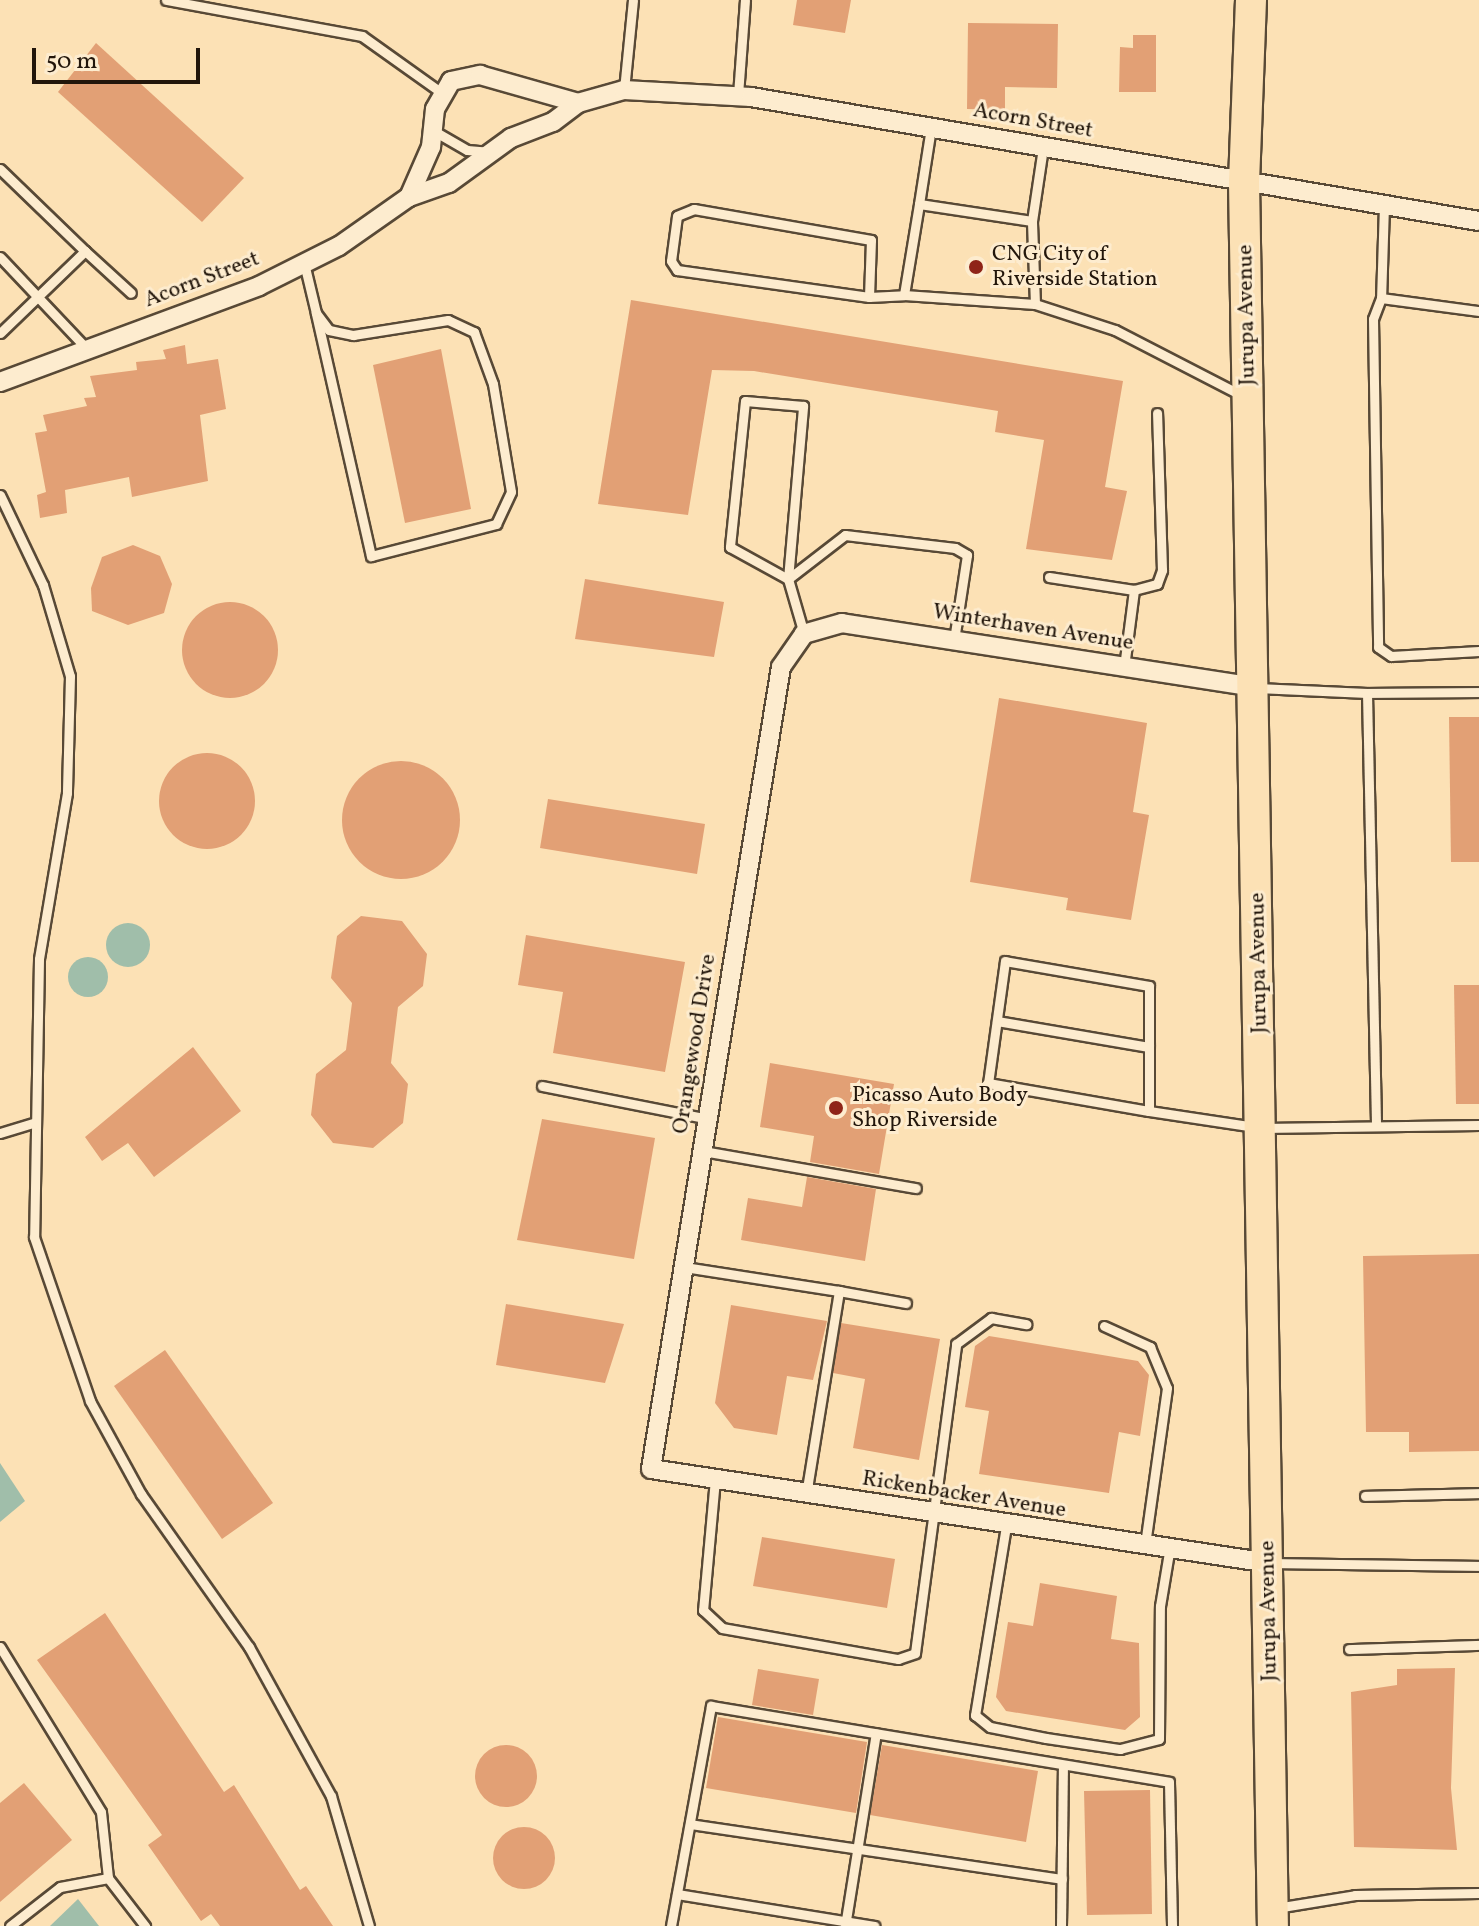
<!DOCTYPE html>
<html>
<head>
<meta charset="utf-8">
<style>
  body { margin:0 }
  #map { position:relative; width:1479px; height:1926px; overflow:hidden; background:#fce1b5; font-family:Vollkorn,serif }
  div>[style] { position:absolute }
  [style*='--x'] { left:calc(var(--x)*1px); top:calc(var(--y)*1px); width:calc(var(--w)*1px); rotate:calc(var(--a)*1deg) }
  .water>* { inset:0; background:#a0beaa }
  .round { border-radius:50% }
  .building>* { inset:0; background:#e2a075 }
  .roads { filter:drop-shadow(2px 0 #584936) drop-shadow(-2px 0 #584936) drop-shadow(0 2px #584936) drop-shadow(0 -2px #584936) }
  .service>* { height:9px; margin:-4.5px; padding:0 4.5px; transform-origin:4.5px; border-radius:4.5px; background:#fdeccf }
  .minor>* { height:18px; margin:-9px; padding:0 9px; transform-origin:9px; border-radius:9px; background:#fdeccf }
  .primary>* { height:30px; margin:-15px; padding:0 15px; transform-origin:15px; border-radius:15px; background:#fce1b5 }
  .dots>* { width:22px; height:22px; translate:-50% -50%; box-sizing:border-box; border:4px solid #fdeccf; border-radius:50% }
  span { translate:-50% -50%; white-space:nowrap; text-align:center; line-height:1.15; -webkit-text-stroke:6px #fdeccf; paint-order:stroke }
  .street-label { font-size:22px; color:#22160b }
  .poi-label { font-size:22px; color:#22160b }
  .left { translate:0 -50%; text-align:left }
  .scale { position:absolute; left:32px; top:48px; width:168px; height:36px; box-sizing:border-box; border:4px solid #22160b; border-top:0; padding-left:10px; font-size:24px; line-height:28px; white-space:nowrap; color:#22160b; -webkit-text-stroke:6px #fdeccf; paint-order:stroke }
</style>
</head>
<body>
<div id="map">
  <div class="water">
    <i class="round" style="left:106px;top:923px;width:44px;height:44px"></i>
    <i class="round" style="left:68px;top:957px;width:40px;height:40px"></i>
    <i style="clip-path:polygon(0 1463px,25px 1501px,0 1522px)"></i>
    <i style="clip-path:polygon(78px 1899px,99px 1926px,50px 1926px)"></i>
  </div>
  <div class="building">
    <i style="clip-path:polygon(797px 0,851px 0,845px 33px,793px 25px)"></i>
    <i style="clip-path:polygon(968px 23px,1058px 24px,1057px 88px,1005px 87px,1005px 110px,967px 109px)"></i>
    <i style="clip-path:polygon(1133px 35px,1156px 35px,1156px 92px,1119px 92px,1120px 47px,1133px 48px)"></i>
    <i style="clip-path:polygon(96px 43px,244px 178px,202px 222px,58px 92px)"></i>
    <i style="clip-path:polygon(631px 300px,1123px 381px,1105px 487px,1127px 491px,1112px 560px,1026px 549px,1044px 440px,995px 432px,998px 411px,754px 371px,712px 370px,688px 515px,598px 504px)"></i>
    <i style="clip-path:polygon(185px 345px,187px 364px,218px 359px,226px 409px,200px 415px,208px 481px,132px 497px,129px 477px,65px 490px,67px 513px,40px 518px,37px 495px,46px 492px,35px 433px,47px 431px,43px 415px,87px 406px,84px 398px,96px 397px,90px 376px,137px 370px,136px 362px,166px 359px,163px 350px)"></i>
    <i style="clip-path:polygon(441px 349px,471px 509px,405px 523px,373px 365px)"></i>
    <i style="clip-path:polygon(133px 545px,160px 556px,172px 584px,164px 613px,128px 625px,92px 611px,91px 588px,102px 557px)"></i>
    <i style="clip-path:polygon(585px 579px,724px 602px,714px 657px,575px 639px)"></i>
    <i class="round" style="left:182px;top:602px;width:96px;height:96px"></i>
    <i style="clip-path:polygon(999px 698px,1147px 723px,1133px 812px,1149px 815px,1131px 920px,1066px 910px,1068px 898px,970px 882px)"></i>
    <i style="clip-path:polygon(1449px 717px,1479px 717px,1479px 862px,1451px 862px)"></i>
    <i class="round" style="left:159px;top:753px;width:96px;height:96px"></i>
    <i class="round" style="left:342px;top:761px;width:118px;height:118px"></i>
    <i style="clip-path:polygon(548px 799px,705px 824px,697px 874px,540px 848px)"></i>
    <i style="clip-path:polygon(361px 916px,402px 921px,427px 954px,423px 986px,398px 1007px,391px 1063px,408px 1084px,403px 1123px,373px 1148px,333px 1143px,311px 1115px,316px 1074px,346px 1050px,352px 1003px,331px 978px,337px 936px)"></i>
    <i style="clip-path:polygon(526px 935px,685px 962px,665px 1072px,553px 1053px,563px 992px,518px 985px)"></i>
    <i style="clip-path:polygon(1454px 985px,1479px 985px,1479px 1104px,1456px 1104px)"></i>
    <i style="clip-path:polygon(193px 1047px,241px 1111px,154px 1177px,128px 1143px,102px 1161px,85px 1137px)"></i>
    <i style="clip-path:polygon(770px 1063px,894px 1084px,879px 1174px,810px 1162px,814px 1136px,760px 1127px)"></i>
    <i style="clip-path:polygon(542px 1119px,655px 1138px,634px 1259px,517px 1240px)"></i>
    <i style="clip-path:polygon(807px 1177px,876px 1189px,865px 1261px,741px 1240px,748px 1198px,802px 1207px)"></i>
    <i style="clip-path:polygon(1479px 1254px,1479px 1451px,1409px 1452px,1409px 1432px,1366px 1432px,1363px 1256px)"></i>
    <i style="clip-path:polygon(506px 1304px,624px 1324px,605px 1383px,496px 1365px)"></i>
    <i style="clip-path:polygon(731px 1305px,827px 1321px,813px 1380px,787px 1376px,777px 1435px,734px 1428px,715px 1403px)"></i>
    <i style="clip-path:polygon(841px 1323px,940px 1339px,919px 1460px,853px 1448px,865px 1379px,833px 1373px)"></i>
    <i style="clip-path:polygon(989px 1336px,1138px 1361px,1149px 1375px,1140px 1436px,1119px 1432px,1109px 1493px,979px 1474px,989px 1411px,965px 1407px,975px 1346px)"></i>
    <i style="clip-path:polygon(165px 1350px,273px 1503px,222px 1539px,114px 1386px)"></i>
    <i style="clip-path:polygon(762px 1537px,895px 1559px,887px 1608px,753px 1586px)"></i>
    <i style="clip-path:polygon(1040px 1583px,1117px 1596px,1111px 1639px,1139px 1643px,1140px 1717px,1125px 1730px,1006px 1711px,996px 1697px,1008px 1622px,1033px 1626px)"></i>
    <i style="clip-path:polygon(105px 1613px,224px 1792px,234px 1785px,300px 1890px,306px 1886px,333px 1926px,220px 1926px,211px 1914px,201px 1921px,148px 1845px,162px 1835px,37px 1660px)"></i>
    <i style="clip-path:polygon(1455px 1668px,1451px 1788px,1457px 1850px,1354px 1847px,1351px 1692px,1397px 1685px,1397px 1669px)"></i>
    <i style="clip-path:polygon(758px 1669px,819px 1679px,813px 1715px,752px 1705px)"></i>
    <i style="clip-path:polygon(718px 1717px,867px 1742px,856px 1813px,706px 1788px)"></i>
    <i class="round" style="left:475px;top:1745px;width:62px;height:62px"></i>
    <i style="clip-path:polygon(882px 1745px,1038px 1771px,1026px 1842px,870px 1815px)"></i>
    <i style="clip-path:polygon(24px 1783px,72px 1840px,0 1902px,0 1803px)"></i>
    <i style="clip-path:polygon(1150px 1790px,1152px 1914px,1087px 1915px,1084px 1791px)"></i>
    <i class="round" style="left:493px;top:1827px;width:62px;height:62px"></i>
  </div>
  <div class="roads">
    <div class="service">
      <i style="--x:166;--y:0;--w:199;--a:10.4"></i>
      <i style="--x:362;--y:36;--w:98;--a:35.5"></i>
      <i style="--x:624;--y:90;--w:90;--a:-84.3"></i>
      <i style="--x:738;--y:95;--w:95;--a:-85.8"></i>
      <i style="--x:434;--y:131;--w:38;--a:30"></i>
      <i style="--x:467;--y:150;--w:21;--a:5"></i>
      <i style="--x:0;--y:169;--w:118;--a:44"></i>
      <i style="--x:85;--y:251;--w:118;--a:136"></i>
      <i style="--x:919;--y:204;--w:78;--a:-81.1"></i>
      <i style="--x:1384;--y:205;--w:93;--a:91.8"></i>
      <i style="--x:1381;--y:298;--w:99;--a:7.6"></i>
      <i style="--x:1032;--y:221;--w:114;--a:-171.4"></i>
      <i style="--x:919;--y:204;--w:92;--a:99.4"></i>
      <i style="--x:904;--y:295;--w:131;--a:3.9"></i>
      <i style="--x:1035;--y:304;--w:83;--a:-92.1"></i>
      <i style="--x:1032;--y:221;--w:75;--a:-81.5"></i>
      <i style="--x:85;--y:251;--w:62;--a:42.4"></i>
      <i style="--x:0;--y:257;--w:128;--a:46.6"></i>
      <i style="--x:304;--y:263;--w:51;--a:76.5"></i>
      <i style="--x:316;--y:313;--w:21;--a:53"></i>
      <i style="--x:329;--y:330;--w:25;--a:12"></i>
      <i style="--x:353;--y:335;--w:96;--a:-9"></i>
      <i style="--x:448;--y:320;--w:29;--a:25"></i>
      <i style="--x:474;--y:332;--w:55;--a:69.9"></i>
      <i style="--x:493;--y:384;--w:109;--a:80.5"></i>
      <i style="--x:511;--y:492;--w:35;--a:115"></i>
      <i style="--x:496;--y:524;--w:129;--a:165.6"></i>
      <i style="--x:371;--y:556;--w:249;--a:-102.8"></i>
      <i style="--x:869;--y:297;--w:57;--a:-88"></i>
      <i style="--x:871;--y:240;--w:180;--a:-170.1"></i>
      <i style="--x:694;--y:209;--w:18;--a:158"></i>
      <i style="--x:677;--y:216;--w:45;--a:97.6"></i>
      <i style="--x:671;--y:261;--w:11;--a:56"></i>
      <i style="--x:677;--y:270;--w:194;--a:8"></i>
      <i style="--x:869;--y:297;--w:35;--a:-3"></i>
      <i style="--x:1381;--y:298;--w:22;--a:111"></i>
      <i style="--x:1373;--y:319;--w:328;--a:89.1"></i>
      <i style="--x:1378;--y:647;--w:16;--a:35"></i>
      <i style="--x:1391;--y:656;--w:88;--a:-3.3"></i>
      <i style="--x:1035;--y:304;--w:84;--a:18"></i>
      <i style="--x:1115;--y:330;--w:144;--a:27.3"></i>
      <i style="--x:0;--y:495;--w:100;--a:64.5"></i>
      <i style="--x:43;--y:585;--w:95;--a:73.5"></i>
      <i style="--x:70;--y:676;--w:117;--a:91.5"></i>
      <i style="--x:67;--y:793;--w:168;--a:99.6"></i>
      <i style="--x:39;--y:959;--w:278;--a:91"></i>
      <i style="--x:34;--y:1237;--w:173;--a:71.1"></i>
      <i style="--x:90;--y:1401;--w:106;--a:61.3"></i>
      <i style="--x:141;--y:1494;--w:187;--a:54.8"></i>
      <i style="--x:249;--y:1647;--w:170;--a:61.2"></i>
      <i style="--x:331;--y:1796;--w:135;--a:73.7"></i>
      <i style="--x:1049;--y:577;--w:86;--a:8.7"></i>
      <i style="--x:804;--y:634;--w:57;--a:-106.2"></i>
      <i style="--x:788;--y:579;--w:174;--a:-85"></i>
      <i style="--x:803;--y:406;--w:58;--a:-175.1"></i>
      <i style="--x:745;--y:401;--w:147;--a:95.9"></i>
      <i style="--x:730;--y:547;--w:66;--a:28.9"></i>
      <i style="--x:788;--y:579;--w:72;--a:-37.7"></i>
      <i style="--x:845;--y:535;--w:111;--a:6.7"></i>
      <i style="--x:955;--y:548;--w:14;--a:30"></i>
      <i style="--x:967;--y:555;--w:86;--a:98.7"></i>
      <i style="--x:1124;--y:667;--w:78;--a:-82.6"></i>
      <i style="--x:1134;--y:590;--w:24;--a:-15"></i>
      <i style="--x:1157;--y:584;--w:15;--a:-70"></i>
      <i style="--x:1162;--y:570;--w:157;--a:-91.8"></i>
      <i style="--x:1257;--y:688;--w:110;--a:2.6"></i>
      <i style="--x:1367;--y:693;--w:433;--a:88.8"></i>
      <i style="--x:1367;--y:693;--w:112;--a:-0.5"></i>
      <i style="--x:997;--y:1021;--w:154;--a:9.7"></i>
      <i style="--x:542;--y:1086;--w:169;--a:11.2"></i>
      <i style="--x:1149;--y:1111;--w:125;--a:-90"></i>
      <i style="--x:1149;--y:986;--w:146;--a:-170.2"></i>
      <i style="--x:1005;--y:961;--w:123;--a:97.9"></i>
      <i style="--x:988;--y:1083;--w:163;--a:9.9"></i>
      <i style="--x:1149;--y:1111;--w:114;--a:8.6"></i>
      <i style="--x:1262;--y:1128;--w:217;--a:-0.8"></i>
      <i style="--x:0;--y:1133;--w:37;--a:-17"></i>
      <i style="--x:703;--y:1151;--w:216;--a:9.9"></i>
      <i style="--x:684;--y:1267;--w:157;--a:8.8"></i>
      <i style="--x:839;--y:1291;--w:206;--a:99.2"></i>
      <i style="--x:839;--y:1291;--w:68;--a:10.2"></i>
      <i style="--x:1104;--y:1326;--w:51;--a:24.5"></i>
      <i style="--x:1150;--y:1347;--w:44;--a:67.5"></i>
      <i style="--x:1167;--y:1388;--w:159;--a:98"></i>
      <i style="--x:715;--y:1479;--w:132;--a:95.2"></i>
      <i style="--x:703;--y:1610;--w:26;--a:43"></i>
      <i style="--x:722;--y:1628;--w:179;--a:10"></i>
      <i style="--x:898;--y:1659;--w:18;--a:-19"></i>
      <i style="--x:915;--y:1653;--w:312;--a:-82.4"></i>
      <i style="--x:956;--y:1344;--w:44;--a:-36.6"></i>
      <i style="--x:991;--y:1318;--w:36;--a:10"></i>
      <i style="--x:1365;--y:1496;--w:114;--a:-1.5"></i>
      <i style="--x:1006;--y:1526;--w:192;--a:99.3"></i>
      <i style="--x:975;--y:1715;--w:19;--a:39"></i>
      <i style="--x:990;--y:1727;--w:57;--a:11.1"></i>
      <i style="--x:1046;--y:1738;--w:75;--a:8.5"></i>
      <i style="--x:1120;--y:1749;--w:40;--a:-14.4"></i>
      <i style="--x:1159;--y:1739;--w:133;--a:-89.6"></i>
      <i style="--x:1160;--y:1606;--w:55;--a:-80.5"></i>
      <i style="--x:1272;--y:1563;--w:207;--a:0.8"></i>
      <i style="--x:0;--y:1647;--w:193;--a:58.5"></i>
      <i style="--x:101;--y:1812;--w:66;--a:83.9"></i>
      <i style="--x:108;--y:1878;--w:61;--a:52.4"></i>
      <i style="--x:1349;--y:1649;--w:130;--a:-1.8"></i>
      <i style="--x:690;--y:1824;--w:376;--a:8.4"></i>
      <i style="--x:677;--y:1894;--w:200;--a:9.2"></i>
      <i style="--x:1276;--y:1908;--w:80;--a:-9.3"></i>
      <i style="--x:1355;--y:1895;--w:124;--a:-0.9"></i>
      <i style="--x:10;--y:1926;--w:63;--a:-38"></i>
      <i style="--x:60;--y:1887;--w:49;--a:-10.6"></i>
      <i style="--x:671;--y:1926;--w:224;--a:-79.7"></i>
      <i style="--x:711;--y:1706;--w:464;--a:9.4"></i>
      <i style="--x:1169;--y:1782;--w:144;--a:88.8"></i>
      <i style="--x:845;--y:1926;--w:195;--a:-80.9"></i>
      <i style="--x:1061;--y:1926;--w:161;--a:-89.3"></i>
    </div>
    <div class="minor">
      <i style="--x:409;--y:197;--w:55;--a:-66.3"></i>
      <i style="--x:431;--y:147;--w:38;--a:-84"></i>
      <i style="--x:435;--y:109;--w:32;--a:-60"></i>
      <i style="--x:451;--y:81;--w:30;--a:-12"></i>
      <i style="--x:480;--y:75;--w:102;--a:15.9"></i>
      <i style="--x:0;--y:382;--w:276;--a:-20.3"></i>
      <i style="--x:259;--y:286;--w:89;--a:-26.6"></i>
      <i style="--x:339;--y:246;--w:85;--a:-35"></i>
      <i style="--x:409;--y:197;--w:42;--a:-19.3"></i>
      <i style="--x:449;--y:183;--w:77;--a:-36"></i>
      <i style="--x:511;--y:138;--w:45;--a:-20.9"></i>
      <i style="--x:553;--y:122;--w:31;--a:-37"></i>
      <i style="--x:578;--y:103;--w:48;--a:-15.8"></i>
      <i style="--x:624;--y:90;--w:127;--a:3.2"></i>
      <i style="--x:751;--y:97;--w:738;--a:9.67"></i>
      <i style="--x:1255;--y:687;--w:418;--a:-171.2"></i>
      <i style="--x:842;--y:623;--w:40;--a:164"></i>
      <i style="--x:804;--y:634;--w:40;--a:124.9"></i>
      <i style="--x:781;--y:667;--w:812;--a:99.21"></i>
      <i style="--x:651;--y:1469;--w:625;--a:8.65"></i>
    </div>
    <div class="primary">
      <i style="--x:1251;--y:0;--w:182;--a:92.2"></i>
      <i style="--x:1244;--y:182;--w:1744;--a:89.05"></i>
    </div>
  </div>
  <div class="dots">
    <i style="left:976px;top:267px;background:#8f2418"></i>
    <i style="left:836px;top:1108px;background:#8f2418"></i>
  </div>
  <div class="street-label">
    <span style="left:1033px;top:121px;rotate:10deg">Acorn Street</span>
    <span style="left:202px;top:280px;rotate:-21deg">Acorn Street</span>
    <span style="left:1247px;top:315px;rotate:-91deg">Jurupa Avenue</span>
    <span style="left:1033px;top:628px;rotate:9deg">Winterhaven Avenue</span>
    <span style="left:1259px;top:963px;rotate:-91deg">Jurupa Avenue</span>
    <span style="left:695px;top:1044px;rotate:-81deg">Orangewood Drive</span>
    <span style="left:964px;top:1495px;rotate:9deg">Rickenbacker Avenue</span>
    <span style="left:1269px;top:1611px;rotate:-91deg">Jurupa Avenue</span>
  </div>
  <div class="poi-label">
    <span class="left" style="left:992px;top:267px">CNG City of<br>Riverside Station</span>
    <span class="left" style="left:852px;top:1108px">Picasso Auto Body<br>Shop Riverside</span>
  </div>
  <div class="scale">50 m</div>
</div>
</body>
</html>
